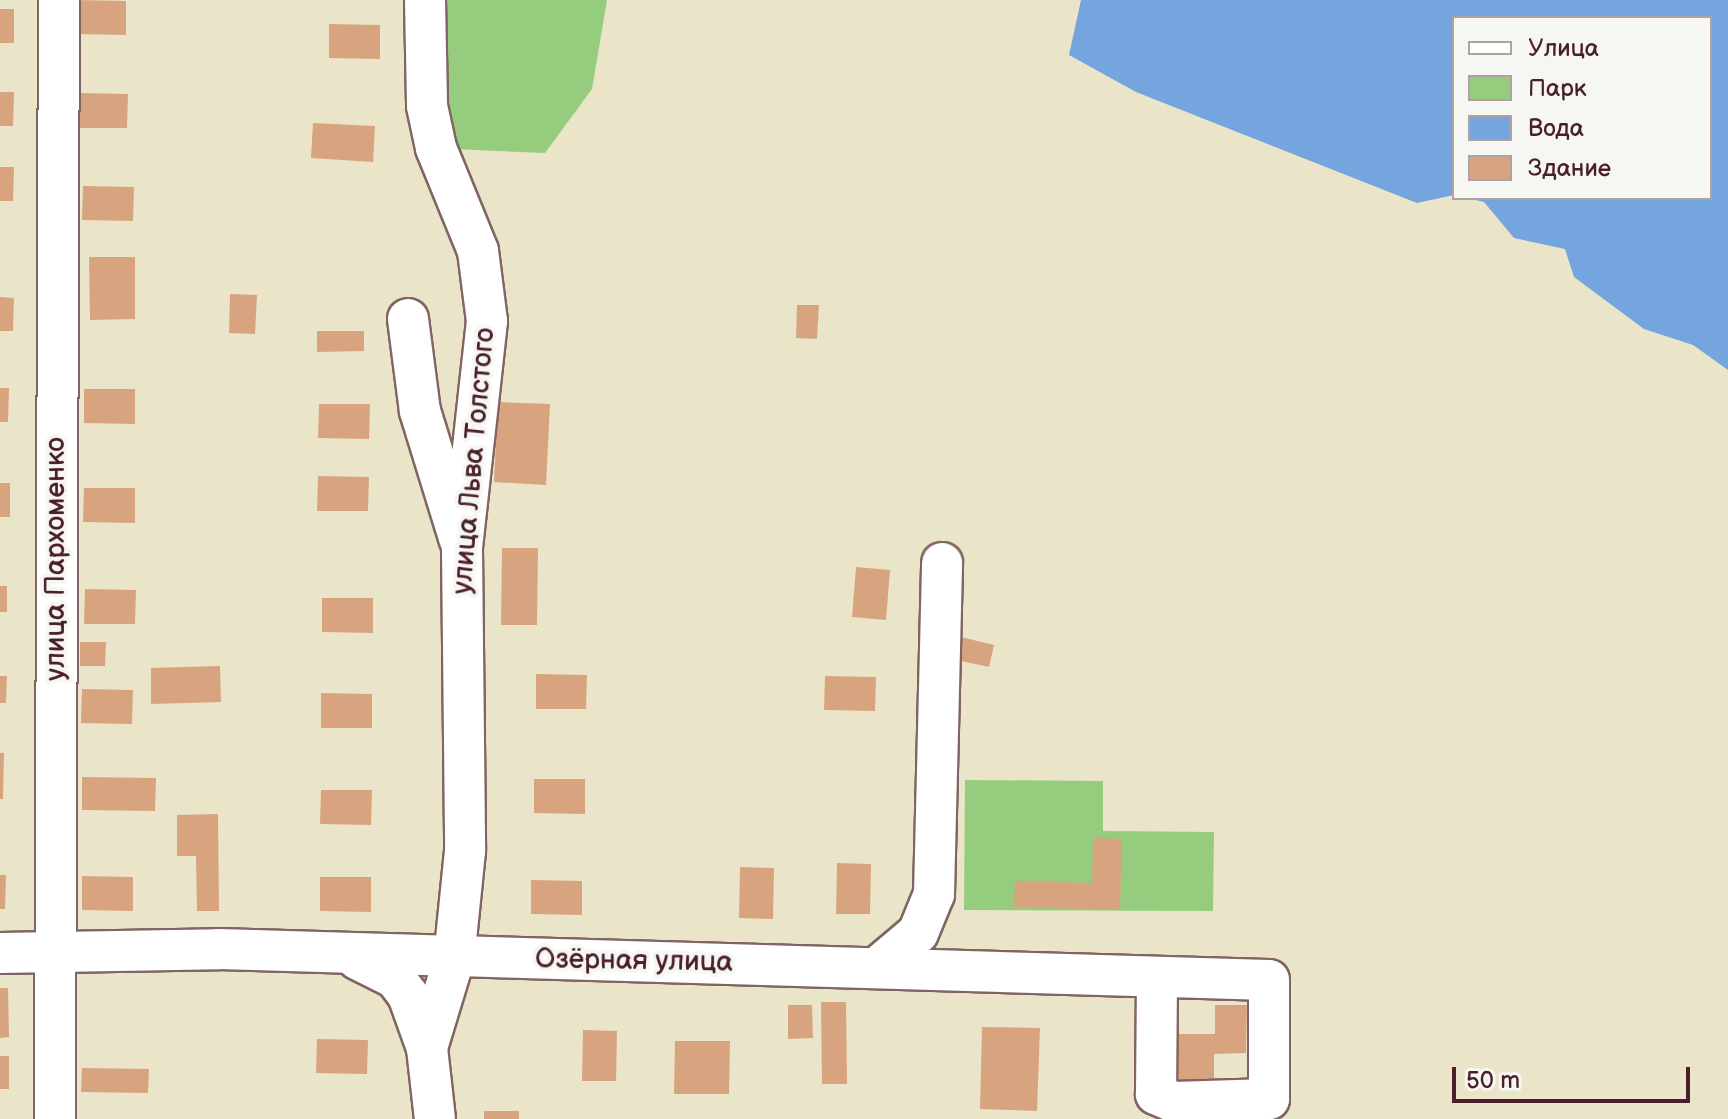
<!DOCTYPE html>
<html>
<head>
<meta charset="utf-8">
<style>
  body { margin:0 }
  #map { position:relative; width:1728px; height:1119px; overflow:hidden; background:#eae5c8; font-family:"Balsamiq Sans",sans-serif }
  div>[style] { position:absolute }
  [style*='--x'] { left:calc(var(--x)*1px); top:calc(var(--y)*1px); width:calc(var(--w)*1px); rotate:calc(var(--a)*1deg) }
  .green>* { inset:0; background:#96cc7e }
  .water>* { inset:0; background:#74a5df }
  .building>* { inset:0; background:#d8a480 }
  .roads { filter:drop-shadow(2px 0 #826462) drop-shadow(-2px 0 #826462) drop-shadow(0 2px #826462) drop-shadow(0 -2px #826462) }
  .minor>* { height:40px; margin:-20px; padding:0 20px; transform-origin:20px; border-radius:20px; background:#fff }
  span { translate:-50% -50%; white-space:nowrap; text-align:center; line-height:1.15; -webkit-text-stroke:8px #f6f6f2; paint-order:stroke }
  .street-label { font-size:28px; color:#4a1f2b }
  .legend { position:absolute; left:1452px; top:16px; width:260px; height:184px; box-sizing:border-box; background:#f6f6f2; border:2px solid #b1a0a2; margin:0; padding:10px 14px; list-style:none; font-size:24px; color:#4a1f2b }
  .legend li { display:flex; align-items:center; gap:16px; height:40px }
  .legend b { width:40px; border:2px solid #b1a0a2 }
  .scale { position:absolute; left:1452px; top:1067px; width:238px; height:36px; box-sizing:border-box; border:4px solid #4a1f2b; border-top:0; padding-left:10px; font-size:24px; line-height:28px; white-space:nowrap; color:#4a1f2b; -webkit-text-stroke:6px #f6f6f2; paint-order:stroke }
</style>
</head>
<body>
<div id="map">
  <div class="green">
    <i style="clip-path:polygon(446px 0,607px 0,592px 89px,545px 153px,452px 149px,433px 66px)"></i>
    <i style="clip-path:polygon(965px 780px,1103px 781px,1103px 831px,1214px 832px,1213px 911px,964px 910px)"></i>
  </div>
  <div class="water">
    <i style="clip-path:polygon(1081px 0,1728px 0,1728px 370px,1693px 345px,1644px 329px,1574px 277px,1565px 249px,1514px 238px,1484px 202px,1467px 198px,1710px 198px,1710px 18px,1454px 18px,1454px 195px,1417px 203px,1136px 92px,1069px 55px)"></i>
  </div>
  <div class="building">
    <i style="clip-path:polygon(76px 0,126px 1px,126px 35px,75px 34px)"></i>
    <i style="clip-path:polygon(0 9px,14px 9px,14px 43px,0 43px)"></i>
    <i style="clip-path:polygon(329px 24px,380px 25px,380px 59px,329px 58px)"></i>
    <i style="clip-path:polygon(0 92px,14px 92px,13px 126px,0 126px)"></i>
    <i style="clip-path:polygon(77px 93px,128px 94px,127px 128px,77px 128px)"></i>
    <i style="clip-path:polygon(313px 123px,375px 126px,373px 162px,311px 158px)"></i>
    <i style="clip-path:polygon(0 167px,14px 167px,13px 201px,0 201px)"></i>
    <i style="clip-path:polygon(83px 186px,134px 187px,133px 221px,82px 220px)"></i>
    <i style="clip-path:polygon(89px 257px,135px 257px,135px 319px,90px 320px)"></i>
    <i style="clip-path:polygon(230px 294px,257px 295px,255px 334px,229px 333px)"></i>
    <i style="clip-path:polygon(0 297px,14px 298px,13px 331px,0 331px)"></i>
    <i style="clip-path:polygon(797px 305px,819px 305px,817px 339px,796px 338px)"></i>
    <i style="clip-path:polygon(317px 331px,364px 331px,364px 351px,317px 352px)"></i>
    <i style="clip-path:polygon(0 388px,9px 388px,8px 422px,0 422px)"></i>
    <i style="clip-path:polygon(84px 389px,135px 389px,135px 424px,84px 423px)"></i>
    <i style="clip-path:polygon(498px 402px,550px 404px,546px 485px,494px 482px)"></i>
    <i style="clip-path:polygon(319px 404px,370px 404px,369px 439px,318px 438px)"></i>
    <i style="clip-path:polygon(318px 476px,369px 477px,368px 511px,317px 511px)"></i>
    <i style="clip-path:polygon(0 483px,10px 483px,10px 517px,0 517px)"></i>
    <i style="clip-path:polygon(84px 488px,135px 488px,135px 523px,83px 522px)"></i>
    <i style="clip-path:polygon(502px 548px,538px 548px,537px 625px,501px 625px)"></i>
    <i style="clip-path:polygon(856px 567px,890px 570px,886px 620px,852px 617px)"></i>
    <i style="clip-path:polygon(0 586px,7px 586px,7px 612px,0 612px)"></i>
    <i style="clip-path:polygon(85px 589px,136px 590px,135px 624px,84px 624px)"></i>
    <i style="clip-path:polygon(322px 598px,373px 598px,373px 633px,322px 632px)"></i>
    <i style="clip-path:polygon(957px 636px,994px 645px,989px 667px,952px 659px)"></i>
    <i style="clip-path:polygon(80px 642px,106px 642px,105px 666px,80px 666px)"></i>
    <i style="clip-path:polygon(220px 666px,221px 702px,151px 704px,151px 668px)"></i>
    <i style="clip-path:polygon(536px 674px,587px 675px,586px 709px,536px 709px)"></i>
    <i style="clip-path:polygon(0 676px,7px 676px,6px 703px,0 703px)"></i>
    <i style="clip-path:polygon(825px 676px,876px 677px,875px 711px,824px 710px)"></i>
    <i style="clip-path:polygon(82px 689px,133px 690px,132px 724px,81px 723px)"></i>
    <i style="clip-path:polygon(321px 693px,372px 694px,372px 728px,321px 728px)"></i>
    <i style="clip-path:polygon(0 753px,4px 753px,3px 799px,0 799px)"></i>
    <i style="clip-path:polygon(82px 777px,156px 778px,155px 811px,82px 810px)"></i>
    <i style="clip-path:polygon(534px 779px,585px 779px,585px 814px,534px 813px)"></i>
    <i style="clip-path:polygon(321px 790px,372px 790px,371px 825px,320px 824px)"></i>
    <i style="clip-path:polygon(218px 814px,219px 911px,197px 911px,196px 856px,177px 856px,177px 815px)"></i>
    <i style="clip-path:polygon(1093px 838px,1122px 839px,1120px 910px,1014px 907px,1015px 881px,1092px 883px)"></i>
    <i style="clip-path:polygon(837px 863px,871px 864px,870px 914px,836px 914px)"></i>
    <i style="clip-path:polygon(740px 867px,774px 868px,773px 919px,739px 918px)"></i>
    <i style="clip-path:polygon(0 875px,6px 875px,5px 909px,0 909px)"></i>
    <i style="clip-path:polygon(82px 876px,133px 877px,133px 911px,82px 910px)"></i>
    <i style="clip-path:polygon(320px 877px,371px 877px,371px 912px,320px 911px)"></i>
    <i style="clip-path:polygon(531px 880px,582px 881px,582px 915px,531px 914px)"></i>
    <i style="clip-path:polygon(0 988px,8px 988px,9px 1037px,0 1038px)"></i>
    <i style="clip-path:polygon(821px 1002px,846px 1002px,847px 1084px,822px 1084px)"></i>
    <i style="clip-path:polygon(788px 1005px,812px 1005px,813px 1038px,788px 1039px)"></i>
    <i style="clip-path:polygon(1215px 1005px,1247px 1005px,1246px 1053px,1214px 1054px,1214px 1083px,1161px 1083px,1161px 1034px,1215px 1034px)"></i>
    <i style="clip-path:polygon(982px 1027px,1040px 1028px,1037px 1111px,980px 1109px)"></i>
    <i style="clip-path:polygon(583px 1030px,617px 1031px,616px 1081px,582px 1081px)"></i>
    <i style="clip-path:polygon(317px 1039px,368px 1040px,367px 1074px,316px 1073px)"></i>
    <i style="clip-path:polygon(675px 1041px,730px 1041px,729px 1094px,674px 1094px)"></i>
    <i style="clip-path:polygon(0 1056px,9px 1056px,9px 1089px,0 1089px)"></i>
    <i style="clip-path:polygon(82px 1068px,149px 1069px,148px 1093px,81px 1092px)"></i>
    <i style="clip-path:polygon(484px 1111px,519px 1111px,519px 1119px,484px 1119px)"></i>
  </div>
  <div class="roads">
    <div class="minor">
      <i style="--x:425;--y:0;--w:106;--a:88.9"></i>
      <i style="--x:427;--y:106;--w:43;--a:77.9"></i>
      <i style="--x:436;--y:148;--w:111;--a:67.8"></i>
      <i style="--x:478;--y:251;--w:71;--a:82.7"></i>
      <i style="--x:487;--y:321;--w:229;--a:96.3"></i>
      <i style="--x:462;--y:549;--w:302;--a:89.4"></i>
      <i style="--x:465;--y:851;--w:109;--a:95.8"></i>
      <i style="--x:454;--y:959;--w:93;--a:106.9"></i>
      <i style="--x:427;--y:1048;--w:71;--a:83.6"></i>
      <i style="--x:408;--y:319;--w:93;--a:82.6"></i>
      <i style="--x:420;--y:411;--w:133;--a:72.9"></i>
      <i style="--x:0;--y:953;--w:219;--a:-1"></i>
      <i style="--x:219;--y:949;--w:1050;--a:1.69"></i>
      <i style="--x:1269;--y:980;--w:119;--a:90"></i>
      <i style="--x:1269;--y:1099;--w:95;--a:178.2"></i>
      <i style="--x:1174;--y:1102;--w:20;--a:-156"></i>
      <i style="--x:1156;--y:1094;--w:116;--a:-89.5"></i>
      <i style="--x:357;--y:959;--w:42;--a:26.6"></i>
      <i style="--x:395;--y:978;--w:21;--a:53"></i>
      <i style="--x:408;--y:995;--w:56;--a:70.3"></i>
      <i style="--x:881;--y:964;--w:48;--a:-40"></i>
      <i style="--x:918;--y:933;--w:42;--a:-67.7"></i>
      <i style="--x:934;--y:894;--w:331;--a:-88.6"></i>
      <i style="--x:55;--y:1119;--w:1119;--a:-89.8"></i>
    </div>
  </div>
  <div class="street-label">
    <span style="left:474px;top:461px;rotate:-85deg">улица Льва Толстого</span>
    <span style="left:56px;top:559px;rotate:-90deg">улица Пархоменко</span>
    <span style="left:634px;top:961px;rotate:1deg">Озёрная улица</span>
  </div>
  <ul class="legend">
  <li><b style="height:10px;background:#fff"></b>Улица</li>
  <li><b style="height:22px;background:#96cc7e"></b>Парк</li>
  <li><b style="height:22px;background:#74a5df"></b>Вода</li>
  <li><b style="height:22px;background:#d8a480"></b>Здание</li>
  </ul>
  <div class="scale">50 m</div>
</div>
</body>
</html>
